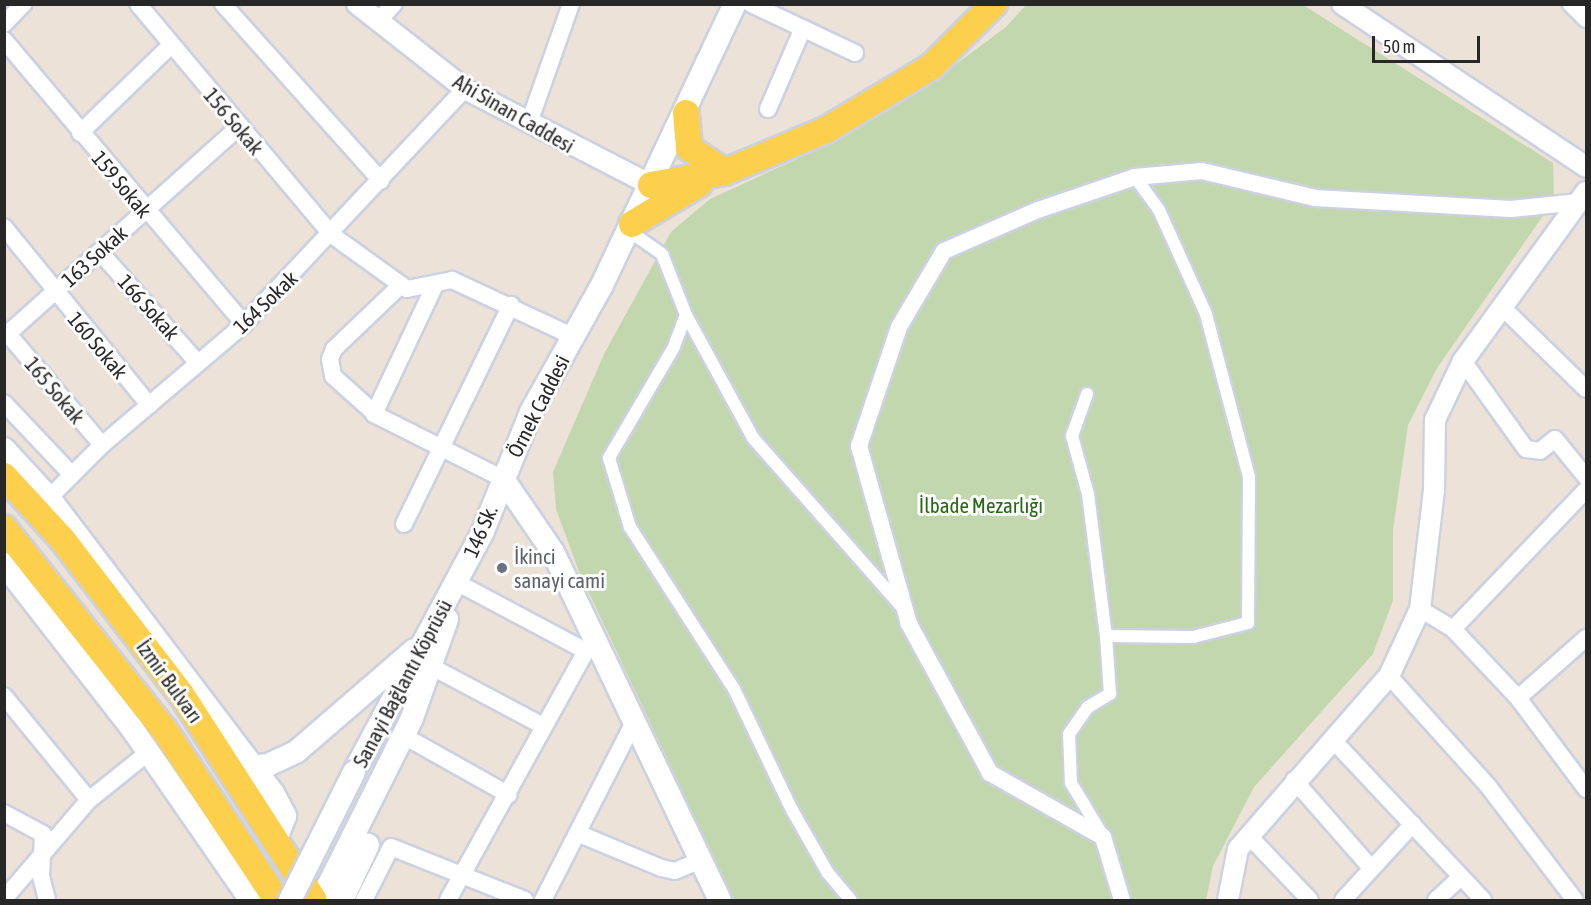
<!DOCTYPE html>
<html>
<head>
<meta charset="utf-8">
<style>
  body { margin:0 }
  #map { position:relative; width:1591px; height:905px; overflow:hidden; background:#ece2d7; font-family:"Asap Condensed",sans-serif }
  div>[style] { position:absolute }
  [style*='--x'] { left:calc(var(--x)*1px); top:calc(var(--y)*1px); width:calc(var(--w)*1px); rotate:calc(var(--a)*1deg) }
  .cemetery>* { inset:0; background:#c2d7ad }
  .roads { filter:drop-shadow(2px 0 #ccd1e2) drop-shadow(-2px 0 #ccd1e2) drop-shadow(0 2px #ccd1e2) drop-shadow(0 -2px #ccd1e2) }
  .pedestrian>* { height:12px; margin:-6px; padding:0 6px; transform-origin:6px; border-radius:6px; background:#fff }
  .minor>* { height:16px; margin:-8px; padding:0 8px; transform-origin:8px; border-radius:8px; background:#fff }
  .tertiary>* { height:20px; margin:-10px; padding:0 10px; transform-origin:10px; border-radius:10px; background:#fff }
  .secondary>* { height:22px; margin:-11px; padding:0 11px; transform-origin:11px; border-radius:11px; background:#fff }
  .primary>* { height:26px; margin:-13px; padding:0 13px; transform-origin:13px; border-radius:13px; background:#fccf4c }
  .bridges { filter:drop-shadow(2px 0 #ccd1e2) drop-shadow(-2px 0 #ccd1e2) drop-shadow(0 2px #ccd1e2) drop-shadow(0 -2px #ccd1e2) }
  .secondary-bridge>* { height:22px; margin:-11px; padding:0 11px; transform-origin:11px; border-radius:11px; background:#fff }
  .dots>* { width:16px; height:16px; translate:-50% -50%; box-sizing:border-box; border:3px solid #fff; border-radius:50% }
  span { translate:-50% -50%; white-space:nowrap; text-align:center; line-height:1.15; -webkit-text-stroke:6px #fff; paint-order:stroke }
  .street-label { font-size:21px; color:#272727 }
  .park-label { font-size:21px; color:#276813 }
  .worship-label { font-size:21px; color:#5b616d }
  .left { translate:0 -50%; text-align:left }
  .frame { position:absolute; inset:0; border:6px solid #272727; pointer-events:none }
  .scale { position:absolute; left:1372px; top:36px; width:108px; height:27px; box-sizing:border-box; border:3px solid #272727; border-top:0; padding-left:8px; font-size:18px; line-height:21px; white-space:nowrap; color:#272727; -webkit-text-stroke:4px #fff; paint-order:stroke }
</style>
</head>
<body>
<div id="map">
  <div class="cemetery">
    <i style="clip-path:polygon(1026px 5px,1303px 5px,1553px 163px,1554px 200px,1437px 368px,1408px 425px,1393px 530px,1393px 600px,1373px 654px,1254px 787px,1213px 866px,1206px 900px,734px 900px,580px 574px,556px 509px,553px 472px,604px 354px,671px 232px,710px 199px,797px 159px,921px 90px,1006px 27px)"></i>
  </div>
  <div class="roads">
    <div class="pedestrian">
      <i style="--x:629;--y:231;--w:40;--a:34.9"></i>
      <i style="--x:662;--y:254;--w:66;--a:68.5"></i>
      <i style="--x:686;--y:315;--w:34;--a:111"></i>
      <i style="--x:674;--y:347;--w:129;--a:120.4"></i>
      <i style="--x:609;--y:458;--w:72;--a:73.1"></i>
      <i style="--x:630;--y:527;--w:193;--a:57.3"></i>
      <i style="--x:734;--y:689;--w:134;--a:64.4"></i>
      <i style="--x:792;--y:810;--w:73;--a:60.3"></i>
      <i style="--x:828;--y:873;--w:35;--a:50"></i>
      <i style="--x:686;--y:315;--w:140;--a:61.4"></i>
      <i style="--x:753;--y:438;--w:228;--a:48.6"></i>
      <i style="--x:1087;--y:394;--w:45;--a:109.7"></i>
      <i style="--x:1072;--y:436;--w:60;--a:74.6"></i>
      <i style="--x:1088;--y:494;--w:143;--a:82.8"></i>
      <i style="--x:1103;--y:836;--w:62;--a:-121.1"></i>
      <i style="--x:1071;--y:783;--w:49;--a:-92.3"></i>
      <i style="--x:1069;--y:734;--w:33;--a:-55"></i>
      <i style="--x:1088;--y:707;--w:26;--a:-31"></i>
      <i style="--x:1110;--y:694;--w:58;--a:-93.9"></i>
      <i style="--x:1106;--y:636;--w:87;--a:0.7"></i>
      <i style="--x:1193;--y:637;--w:57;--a:-14.3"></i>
      <i style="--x:1248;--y:623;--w:146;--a:-89.6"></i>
      <i style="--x:1249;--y:477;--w:169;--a:-104.8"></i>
      <i style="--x:1206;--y:314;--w:114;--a:-114.3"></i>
      <i style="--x:1159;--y:210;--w:41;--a:-126"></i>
    </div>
    <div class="minor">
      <i style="--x:138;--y:4;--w:302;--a:50"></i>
      <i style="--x:332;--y:235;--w:92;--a:35.8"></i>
      <i style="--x:407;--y:289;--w:46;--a:-11.3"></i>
      <i style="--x:452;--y:280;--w:135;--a:25"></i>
      <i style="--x:223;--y:4;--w:237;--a:48.2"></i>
      <i style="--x:751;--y:4;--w:115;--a:25.2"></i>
      <i style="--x:1571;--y:4;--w:21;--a:45"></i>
      <i style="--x:378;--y:21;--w:23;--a:-47"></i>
      <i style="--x:4;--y:24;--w:28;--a:-46"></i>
      <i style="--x:4;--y:40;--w:372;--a:49.8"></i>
      <i style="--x:768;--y:109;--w:88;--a:-66.6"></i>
      <i style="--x:529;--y:123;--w:126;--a:-70.6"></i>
      <i style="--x:80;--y:133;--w:127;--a:-44"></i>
      <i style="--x:4;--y:227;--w:230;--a:50.8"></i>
      <i style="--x:100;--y:252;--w:148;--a:48.6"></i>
      <i style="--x:435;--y:285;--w:143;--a:115.3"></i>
      <i style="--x:374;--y:414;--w:144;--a:26.7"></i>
      <i style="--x:1502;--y:307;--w:117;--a:44.3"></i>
      <i style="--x:8;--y:334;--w:145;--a:49.7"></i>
      <i style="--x:4;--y:337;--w:314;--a:-41.8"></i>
      <i style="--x:1463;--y:361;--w:108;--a:54.4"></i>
      <i style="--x:1526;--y:449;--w:14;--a:8"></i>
      <i style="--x:1540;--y:451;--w:19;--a:-39"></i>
      <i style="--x:1555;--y:439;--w:49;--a:50.8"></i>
      <i style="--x:4;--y:403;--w:99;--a:46.6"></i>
      <i style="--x:372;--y:411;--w:52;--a:-138.1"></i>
      <i style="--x:333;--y:376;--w:17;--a:-100"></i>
      <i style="--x:330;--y:359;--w:11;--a:-68"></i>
      <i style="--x:334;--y:349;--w:93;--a:-43.7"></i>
      <i style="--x:49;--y:498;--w:75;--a:-45"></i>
      <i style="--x:102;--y:445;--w:187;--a:-40.4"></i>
      <i style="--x:244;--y:324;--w:323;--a:-46.8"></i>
      <i style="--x:404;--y:524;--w:244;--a:-64"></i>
      <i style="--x:456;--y:582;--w:147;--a:28"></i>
      <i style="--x:1420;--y:609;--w:39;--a:31"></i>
      <i style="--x:1453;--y:629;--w:95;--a:46.7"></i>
      <i style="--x:1518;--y:698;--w:114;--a:53.2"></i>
      <i style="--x:1453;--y:629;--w:192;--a:-46.3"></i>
      <i style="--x:434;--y:668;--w:123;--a:28"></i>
      <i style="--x:1389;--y:676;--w:148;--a:48"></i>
      <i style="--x:1488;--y:786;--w:143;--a:52.7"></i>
      <i style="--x:4;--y:696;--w:134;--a:50.7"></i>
      <i style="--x:1518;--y:698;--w:91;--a:-41.4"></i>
      <i style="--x:404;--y:736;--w:120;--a:29.3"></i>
      <i style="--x:1332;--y:739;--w:221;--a:46.8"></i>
      <i style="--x:1294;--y:780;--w:118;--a:48.8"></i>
      <i style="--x:4;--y:813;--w:44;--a:28.3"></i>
      <i style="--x:43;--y:834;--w:42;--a:92.7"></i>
      <i style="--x:41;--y:876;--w:25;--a:76"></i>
      <i style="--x:577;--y:833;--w:91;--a:22.6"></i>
      <i style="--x:661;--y:868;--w:14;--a:12"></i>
      <i style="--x:675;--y:871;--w:28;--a:-23"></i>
      <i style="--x:1249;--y:836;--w:88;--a:46.4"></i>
      <i style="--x:4;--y:899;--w:130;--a:-49.4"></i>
      <i style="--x:89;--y:800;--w:77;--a:-38.7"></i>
      <i style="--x:364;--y:900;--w:59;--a:-63"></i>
      <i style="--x:391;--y:847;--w:144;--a:21.6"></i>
      <i style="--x:448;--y:900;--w:285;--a:-61"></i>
      <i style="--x:586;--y:651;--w:12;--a:-20"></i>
      <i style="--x:543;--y:900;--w:202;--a:-62.9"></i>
      <i style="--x:1122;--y:900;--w:66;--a:-106.8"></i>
      <i style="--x:1103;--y:837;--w:130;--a:-150.5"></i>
      <i style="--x:990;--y:773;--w:170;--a:-118.5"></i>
      <i style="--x:909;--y:624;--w:185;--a:-105.7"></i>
      <i style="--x:859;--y:446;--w:126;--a:-71.4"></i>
      <i style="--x:899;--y:327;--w:88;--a:-59.4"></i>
      <i style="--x:944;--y:251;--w:103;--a:-23.6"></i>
      <i style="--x:1038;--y:210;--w:102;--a:-18.8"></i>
      <i style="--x:1135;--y:177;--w:67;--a:-5.1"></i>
      <i style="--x:1202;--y:171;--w:116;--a:13.4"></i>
      <i style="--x:1315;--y:198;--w:196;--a:3.2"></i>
      <i style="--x:1511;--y:209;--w:68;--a:-5.9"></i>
      <i style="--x:1343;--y:900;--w:103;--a:-47.4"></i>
      <i style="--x:1436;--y:900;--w:34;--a:-43"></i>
    </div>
    <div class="tertiary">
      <i style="--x:357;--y:4;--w:137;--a:38.2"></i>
      <i style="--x:465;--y:89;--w:209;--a:27.3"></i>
      <i style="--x:1342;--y:4;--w:293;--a:33.7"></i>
      <i style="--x:1228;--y:900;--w:52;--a:-78.9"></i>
      <i style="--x:1238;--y:849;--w:230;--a:-48.9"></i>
      <i style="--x:1389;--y:676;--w:74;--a:-65.2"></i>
      <i style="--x:1420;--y:609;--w:120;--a:-83.3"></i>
      <i style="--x:1434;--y:490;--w:70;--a:-89.2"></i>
      <i style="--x:1435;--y:420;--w:65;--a:-64.6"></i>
      <i style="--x:1463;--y:361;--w:209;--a:-54"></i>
    </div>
    <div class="secondary">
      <i style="--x:4;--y:449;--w:67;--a:47.4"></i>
      <i style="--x:49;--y:498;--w:370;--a:52.8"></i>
      <i style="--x:273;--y:793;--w:26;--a:62"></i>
      <i style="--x:285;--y:816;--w:22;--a:111"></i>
      <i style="--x:503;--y:479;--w:88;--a:55.6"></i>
      <i style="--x:553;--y:552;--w:386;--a:64.4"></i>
      <i style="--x:4;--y:564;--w:207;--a:52.1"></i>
      <i style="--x:131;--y:727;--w:211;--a:55.3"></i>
      <i style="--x:242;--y:768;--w:26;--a:-7"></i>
      <i style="--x:268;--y:765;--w:31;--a:-25"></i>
      <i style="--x:296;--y:752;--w:156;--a:-40.8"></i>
      <i style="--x:354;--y:772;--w:273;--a:-61.8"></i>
      <i style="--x:483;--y:531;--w:128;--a:-68"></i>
      <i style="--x:531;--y:412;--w:143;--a:-60.8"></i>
      <i style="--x:601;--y:287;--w:313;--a:-64.7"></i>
      <i style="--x:321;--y:900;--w:203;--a:-63.4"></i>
      <i style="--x:412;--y:718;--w:105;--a:-70.5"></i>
      <i style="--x:342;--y:900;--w:61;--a:-64.7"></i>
    </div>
    <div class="primary">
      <i style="--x:686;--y:113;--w:35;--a:85"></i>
      <i style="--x:689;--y:148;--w:43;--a:33.7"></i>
      <i style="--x:651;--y:185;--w:75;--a:-10"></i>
      <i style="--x:725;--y:172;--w:109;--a:-22.6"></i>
      <i style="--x:826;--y:130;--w:122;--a:-31"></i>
      <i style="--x:931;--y:67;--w:89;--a:-45"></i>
      <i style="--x:632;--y:224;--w:78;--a:-30.8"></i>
      <i style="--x:4;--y:476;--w:86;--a:47.4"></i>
      <i style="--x:62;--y:539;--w:195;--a:52.5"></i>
      <i style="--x:181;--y:694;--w:245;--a:57.2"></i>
      <i style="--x:4;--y:528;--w:259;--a:51.6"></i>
      <i style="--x:165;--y:731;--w:203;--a:56.5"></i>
    </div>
  </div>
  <div class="bridges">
    <div class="secondary-bridge">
      <i style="--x:290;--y:900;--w:143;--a:-63.4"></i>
    </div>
  </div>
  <div class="dots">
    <i style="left:502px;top:568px;background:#6b7280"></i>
  </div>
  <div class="street-label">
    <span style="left:514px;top:113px;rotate:30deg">Ahi Sinan Caddesi</span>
    <span style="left:234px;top:121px;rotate:50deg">156 Sokak</span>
    <span style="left:122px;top:184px;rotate:50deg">159 Sokak</span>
    <span style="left:94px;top:256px;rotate:-42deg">163 Sokak</span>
    <span style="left:265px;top:302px;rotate:-44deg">164 Sokak</span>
    <span style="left:149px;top:307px;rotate:48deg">166 Sokak</span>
    <span style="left:98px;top:345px;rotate:50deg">160 Sokak</span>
    <span style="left:55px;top:390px;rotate:50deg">165 Sokak</span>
    <span style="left:538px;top:406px;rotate:-63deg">Örnek Caddesi</span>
    <span style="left:480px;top:531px;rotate:-66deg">146 Sk.</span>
    <span style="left:170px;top:681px;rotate:54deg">İzmir Bulvarı</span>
    <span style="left:402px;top:683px;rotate:-62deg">Sanayi Bağlantı Köprüsü</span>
  </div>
  <div class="park-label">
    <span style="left:981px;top:505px">İlbade Mezarlığı</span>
  </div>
  <div class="worship-label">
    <span class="left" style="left:514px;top:568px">İkinci<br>sanayi cami</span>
  </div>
  <div class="frame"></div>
  <div class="scale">50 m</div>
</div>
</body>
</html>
